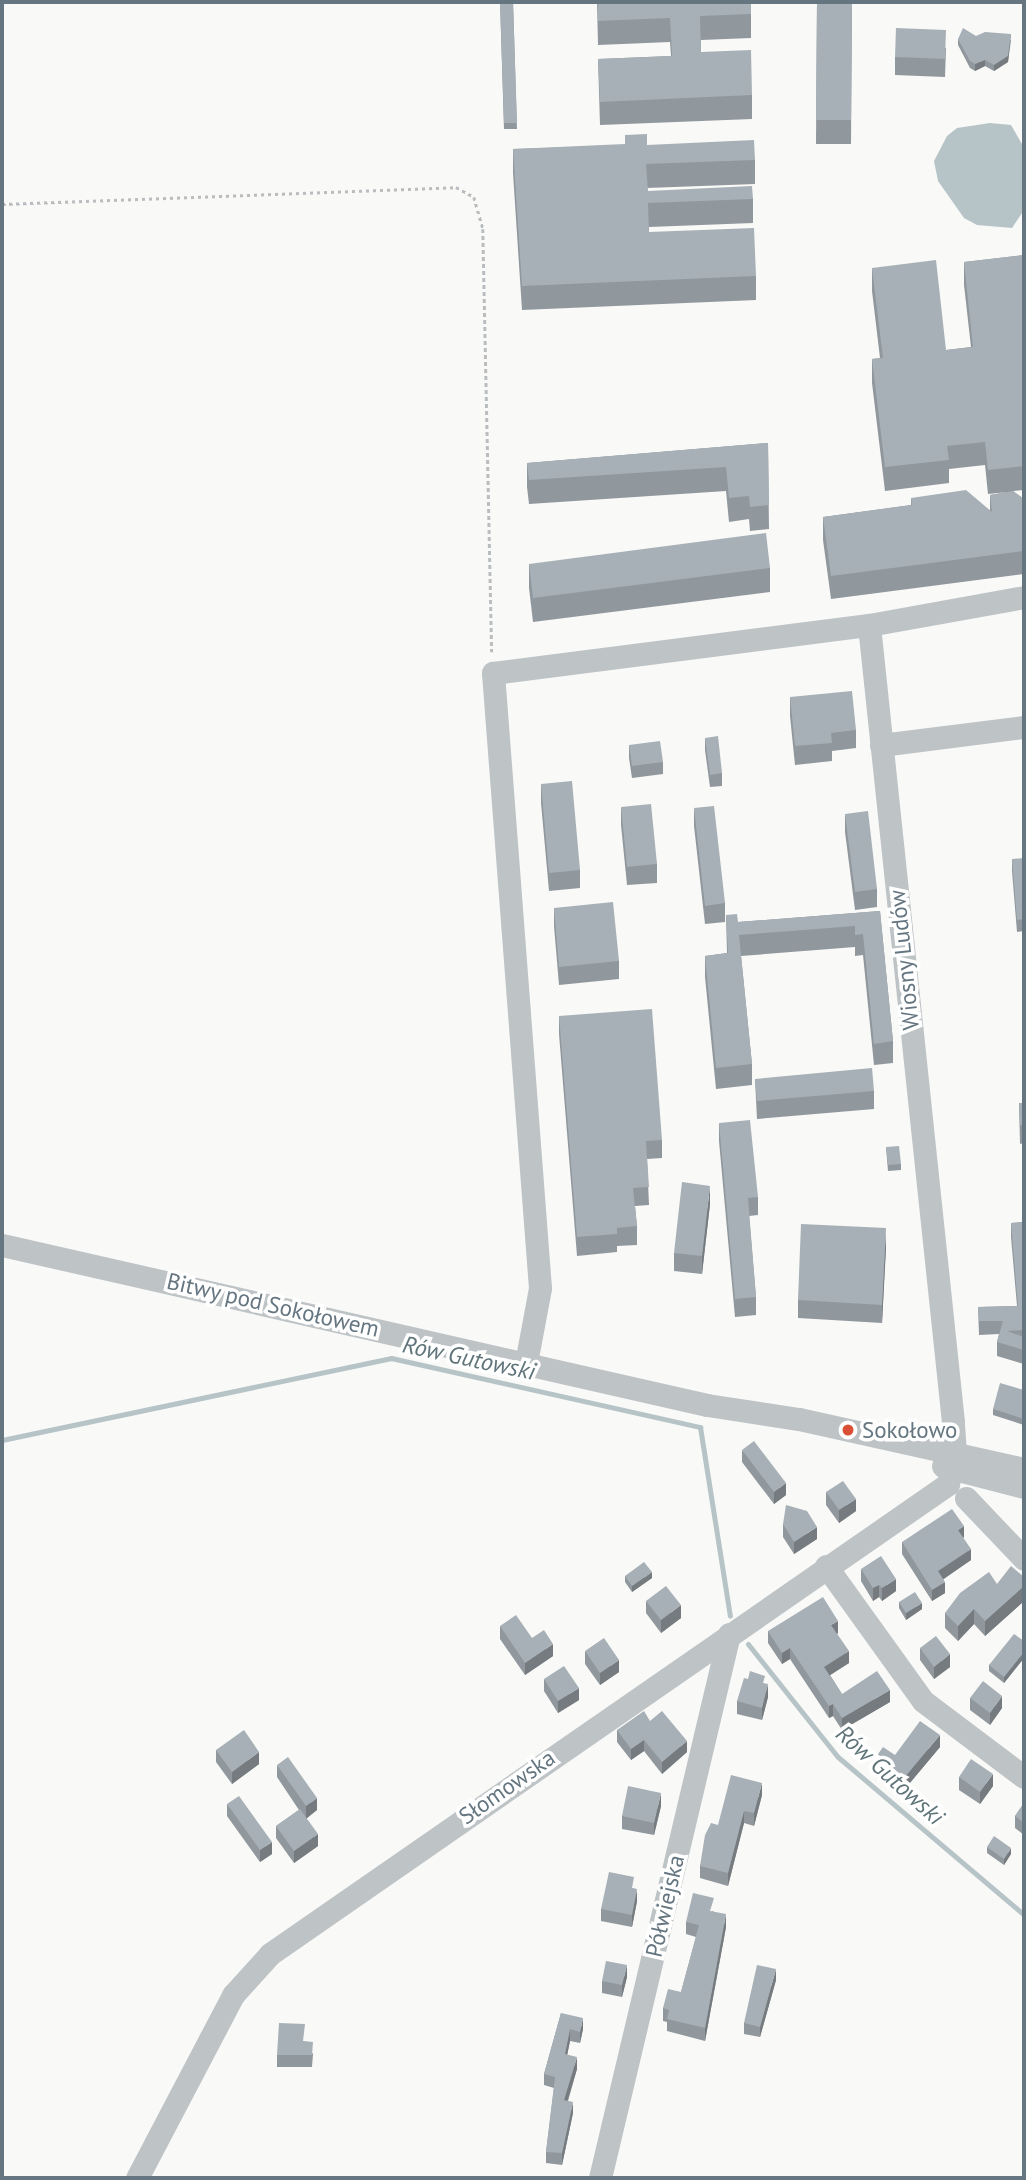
<!DOCTYPE html>
<html>
<head>
<meta charset="utf-8">
<style>
  body { margin:0 }
  #map { position:relative; width:1026px; height:2180px; overflow:hidden; background:#f9f9f7; font-family:"PT Sans",sans-serif }
  div>[style] { position:absolute }
  [style*='--x'] { left:calc(var(--x)*1px); top:calc(var(--y)*1px); width:calc(var(--w)*1px); rotate:calc(var(--a)*1deg) }
  .water>* { inset:0; background:#b7c4c7 }
  .stream>* { height:5px; margin:-2.5px; padding:0 2.5px; transform-origin:2.5px; border-radius:2.5px; background:#b7c4c7 }
  .path>* { height:2.5px; margin-top:-1.25px; transform-origin:0; background:repeating-linear-gradient(90deg,#b9bdbf 0 3.5px,transparent 0 7px) }
  .minor>* { height:23px; margin:-11.5px; padding:0 11.5px; transform-origin:11.5px; border-radius:11.5px; background:#bec3c6 }
  .wall>* { inset:0; background:#90979d }
  .shaded-wall>* { inset:0; background:#757b7f }
  .building>* { inset:0; background:#a7b0b6 }
  .dots>* { width:19px; height:19px; translate:-50% -50%; box-sizing:border-box; border:4px solid #fff; border-radius:50% }
  span { translate:-50% -50%; white-space:nowrap; text-align:center; line-height:1.15; -webkit-text-stroke:7px #fff; paint-order:stroke }
  .street-label { font-size:23px; color:#657680 }
  .poi-label { font-size:23px; color:#657680 }
  .left { translate:0 -50%; text-align:left }
  .water-label { font-size:24px; color:#60757a; font-style:italic }
  .frame { position:absolute; inset:0; border:4px solid #657680; pointer-events:none }
</style>
</head>
<body>
<div id="map">
  <div class="water">
    <i style="clip-path:polygon(990px 123px,1011px 125px,1022px 144px,1024px 210px,1012px 228px,977px 225px,964px 218px,938px 181px,934px 161px,947px 136px,957px 128px)"></i>
  </div>
  <div class="stream">
    <i style="--x:2;--y:1440;--w:398;--a:-11.9"></i>
    <i style="--x:391;--y:1358;--w:317;--a:12.6"></i>
    <i style="--x:700;--y:1427;--w:191;--a:81"></i>
    <i style="--x:748;--y:1644;--w:144;--a:51.5"></i>
    <i style="--x:838;--y:1757;--w:244;--a:40.3"></i>
  </div>
  <div class="path">
    <i style="--x:2;--y:204;--w:454;--a:-2.1"></i>
    <i style="--x:456;--y:187;--w:21;--a:29"></i>
    <i style="--x:474;--y:197;--w:33;--a:74"></i>
    <i style="--x:483;--y:229;--w:423;--a:88.8"></i>
  </div>
  <div class="minor">
    <i style="--x:881;--y:745;--w:144;--a:-7.2"></i>
    <i style="--x:2;--y:1245;--w:723;--a:12.79"></i>
    <i style="--x:707;--y:1405;--w:93;--a:8.7"></i>
    <i style="--x:799;--y:1419;--w:230;--a:12.5"></i>
    <i style="--x:526;--y:1363;--w:76;--a:-79.4"></i>
    <i style="--x:540;--y:1288;--w:617;--a:-94.37"></i>
    <i style="--x:493;--y:673;--w:379;--a:-7.3"></i>
    <i style="--x:943;--y:1466;--w:84;--a:14.5"></i>
    <i style="--x:966;--y:1498;--w:84;--a:46.4"></i>
    <i style="--x:826;--y:1566;--w:166;--a:54.3"></i>
    <i style="--x:923;--y:1701;--w:126;--a:37"></i>
    <i style="--x:137;--y:2178;--w:207;--a:-62.3"></i>
    <i style="--x:233;--y:1995;--w:55;--a:-47.9"></i>
    <i style="--x:270;--y:1954;--w:825;--a:-34.73"></i>
    <i style="--x:948;--y:1484;--w:32;--a:-77"></i>
    <i style="--x:955;--y:1453;--w:31;--a:-94"></i>
    <i style="--x:953;--y:1422;--w:801;--a:-96.02"></i>
    <i style="--x:869;--y:625;--w:158;--a:-10.2"></i>
    <i style="--x:600;--y:2178;--w:559;--a:-76.66"></i>
  </div>
  <div class="wall">
    <i style="clip-path:polygon(500px 2px,513px 2px,517px 129px,504px 129px)"></i>
    <i style="clip-path:polygon(597px 2px,751px 2px,751px 38px,701px 40px,701px 52px,752px 95px,752px 119px,600px 125px,598px 59px,671px 56px,670px 42px,598px 45px)"></i>
    <i style="clip-path:polygon(817px 2px,852px 2px,851px 144px,816px 144px)"></i>
    <i style="clip-path:polygon(892px 2px,1021px 2px,1021px 4px)"></i>
    <i style="clip-path:polygon(976px 36px,1011px 40px,1008px 62px,994px 71px,985px 66px,975px 71px,970px 68px,958px 45px,958px 39px)"></i>
    <i style="clip-path:polygon(946px 48px,945px 77px,895px 75px,895px 57px)"></i>
    <i style="clip-path:polygon(647px 145px,755px 160px,755px 184px,647px 188px,648px 191px,753px 199px,753px 223px,649px 227px,649px 232px,756px 276px,756px 300px,522px 310px,513px 173px,513px 149px)"></i>
    <i style="clip-path:polygon(1024px 255px,1024px 490px,1013px 491px,1024px 499px,1024px 574px,831px 599px,823px 540px,823px 517px,911px 505px,911px 498px,990px 510px,990px 495px,1008px 492px,988px 494px,985px 465px,949px 469px,949px 483px,885px 491px,872px 383px,872px 359px,880px 358px,872px 291px,872px 268px,946px 350px,971px 347px,964px 285px,964px 262px)"></i>
    <i style="clip-path:polygon(768px 443px,769px 529px,750px 531px,749px 519px,729px 522px,726px 491px,529px 504px,527px 487px,527px 463px)"></i>
    <i style="clip-path:polygon(529px 564px,770px 568px,770px 592px,533px 622px,529px 588px)"></i>
    <i style="clip-path:polygon(790px 697px,856px 730px,856px 748px,832px 751px,832px 761px,795px 765px,790px 716px)"></i>
    <i style="clip-path:polygon(705px 738px,722px 773px,722px 786px,710px 787px,705px 750px)"></i>
    <i style="clip-path:polygon(629px 745px,663px 762px,663px 774px,632px 778px,629px 758px)"></i>
    <i style="clip-path:polygon(541px 784px,580px 870px,580px 888px,549px 891px,541px 803px)"></i>
    <i style="clip-path:polygon(621px 807px,657px 864px,657px 883px,627px 885px,621px 825px)"></i>
    <i style="clip-path:polygon(694px 808px,725px 903px,725px 922px,705px 924px,694px 826px)"></i>
    <i style="clip-path:polygon(845px 814px,877px 889px,877px 907px,855px 910px,845px 832px)"></i>
    <i style="clip-path:polygon(1012px 859px,1024px 862px,1024px 931px,1017px 932px,1012px 871px)"></i>
    <i style="clip-path:polygon(554px 908px,619px 961px,619px 979px,559px 985px,554px 926px)"></i>
    <i style="clip-path:polygon(880px 911px,893px 1041px,893px 1063px,874px 1065px,863px 955px,855px 956px,855px 947px,741px 956px,752px 1064px,752px 1085px,716px 1089px,705px 977px,705px 956px,727px 953px,726px 915px,738px 922px)"></i>
    <i style="clip-path:polygon(559px 1016px,662px 1140px,662px 1158px,647px 1159px,649px 1205px,635px 1206px,637px 1226px,637px 1245px,617px 1246px,617px 1252px,577px 1256px,559px 1034px)"></i>
    <i style="clip-path:polygon(755px 1079px,874px 1091px,874px 1109px,757px 1119px)"></i>
    <i style="clip-path:polygon(1019px 1103px,1024px 1103px,1024px 1143px,1020px 1144px)"></i>
    <i style="clip-path:polygon(719px 1123px,758px 1197px,758px 1215px,749px 1216px,756px 1297px,756px 1315px,735px 1317px,719px 1141px)"></i>
    <i style="clip-path:polygon(886px 1147px,901px 1164px,901px 1170px,888px 1171px)"></i>
    <i style="clip-path:polygon(710px 1204px,702px 1274px,674px 1271px,674px 1253px)"></i>
    <i style="clip-path:polygon(1024px 1222px,1024px 1364px,997px 1356px,997px 1342px,999px 1334px,979px 1335px,978px 1307px,1017px 1306px,1011px 1237px,1011px 1223px)"></i>
    <i style="clip-path:polygon(886px 1247px,882px 1323px,798px 1318px,798px 1300px)"></i>
    <i style="clip-path:polygon(1024px 1390px,1024px 1425px,993px 1415px,993px 1409px)"></i>
    <i style="clip-path:polygon(742px 1450px,786px 1495px,774px 1504px,742px 1462px)"></i>
    <i style="clip-path:polygon(826px 1492px,856px 1511px,839px 1523px,826px 1505px)"></i>
    <i style="clip-path:polygon(783px 1524px,817px 1539px,794px 1554px,783px 1537px)"></i>
    <i style="clip-path:polygon(964px 1537px,963px 1538px,971px 1560px,943px 1579px,945px 1593px,932px 1601px,902px 1554px,902px 1542px)"></i>
    <i style="clip-path:polygon(861px 1569px,896px 1591px,882px 1601px,879px 1597px,873px 1601px,861px 1581px)"></i>
    <i style="clip-path:polygon(625px 1576px,652px 1578px,632px 1592px,625px 1582px)"></i>
    <i style="clip-path:polygon(1024px 1577px,1024px 1601px,985px 1636px,974px 1624px,958px 1641px,945px 1628px,945px 1613px,997px 1584px)"></i>
    <i style="clip-path:polygon(646px 1601px,681px 1618px,661px 1633px,646px 1613px)"></i>
    <i style="clip-path:polygon(899px 1602px,922px 1609px,906px 1620px,899px 1608px)"></i>
    <i style="clip-path:polygon(500px 1626px,532px 1638px,553px 1656px,525px 1675px,500px 1639px)"></i>
    <i style="clip-path:polygon(768px 1631px,838px 1633px,837px 1634px,849px 1663px,830px 1675px,842px 1694px,890px 1702px,842px 1730px,833px 1716px,829px 1718px,790px 1659px,782px 1664px,768px 1643px)"></i>
    <i style="clip-path:polygon(1024px 1641px,1024px 1658px,1004px 1683px,989px 1671px,989px 1665px)"></i>
    <i style="clip-path:polygon(920px 1648px,950px 1667px,934px 1679px,920px 1660px)"></i>
    <i style="clip-path:polygon(585px 1651px,619px 1672px,600px 1685px,585px 1664px)"></i>
    <i style="clip-path:polygon(544px 1679px,579px 1700px,558px 1713px,544px 1691px)"></i>
    <i style="clip-path:polygon(765px 1684px,768px 1697px,762px 1720px,737px 1714px,737px 1701px)"></i>
    <i style="clip-path:polygon(970px 1698px,1002px 1708px,990px 1725px,970px 1710px)"></i>
    <i style="clip-path:polygon(650px 1721px,687px 1752px,662px 1774px,644px 1751px,631px 1760px,617px 1742px,617px 1730px)"></i>
    <i style="clip-path:polygon(940px 1747px,904px 1790px,876px 1769px,876px 1757px,895px 1755px)"></i>
    <i style="clip-path:polygon(216px 1750px,259px 1764px,232px 1784px,216px 1762px)"></i>
    <i style="clip-path:polygon(277px 1765px,317px 1810px,306px 1818px,318px 1846px,294px 1863px,276px 1838px,276px 1826px,299px 1810px,277px 1777px)"></i>
    <i style="clip-path:polygon(959px 1777px,993px 1786px,980px 1804px,959px 1790px)"></i>
    <i style="clip-path:polygon(762px 1795px,754px 1826px,744px 1823px,728px 1886px,700px 1878px,700px 1866px,718px 1825px)"></i>
    <i style="clip-path:polygon(1024px 1803px,1024px 1835px,1015px 1828px,1015px 1816px)"></i>
    <i style="clip-path:polygon(227px 1804px,272px 1854px,260px 1862px,227px 1816px)"></i>
    <i style="clip-path:polygon(661px 1806px,654px 1835px,622px 1829px,622px 1816px)"></i>
    <i style="clip-path:polygon(987px 1847px,1011px 1854px,1004px 1865px,987px 1853px)"></i>
    <i style="clip-path:polygon(634px 1888px,637px 1901px,632px 1927px,601px 1921px,601px 1909px)"></i>
    <i style="clip-path:polygon(713px 1911px,726px 1927px,705px 2041px,667px 2031px,667px 2022px,663px 2021px,663px 2008px,681px 1992px,696px 1937px,686px 1934px,686px 1922px)"></i>
    <i style="clip-path:polygon(627px 1977px,622px 1997px,602px 1993px,602px 1981px)"></i>
    <i style="clip-path:polygon(776px 1980px,760px 2037px,744px 2034px,744px 2023px)"></i>
    <i style="clip-path:polygon(561px 2013px,583px 2029px,580px 2043px,570px 2041px,567px 2055px,577px 2069px,568px 2101px,573px 2113px,562px 2165px,546px 2163px,546px 2152px,554px 2088px,544px 2085px,544px 2074px)"></i>
    <i style="clip-path:polygon(304px 2041px,313px 2054px,312px 2067px,277px 2067px,277px 2055px)"></i>
  </div>
  <div class="shaded-wall">
    <i style="clip-path:polygon(1011px 34px,1008px 62px,994px 71px,994px 65px)"></i>
    <i style="clip-path:polygon(985px 60px,985px 66px,975px 71px,975px 64px)"></i>
    <i style="clip-path:polygon(710px 1186px,710px 1204px,702px 1274px,702px 1256px)"></i>
    <i style="clip-path:polygon(886px 1228px,886px 1247px,882px 1323px,882px 1305px)"></i>
    <i style="clip-path:polygon(786px 1483px,786px 1495px,774px 1504px,774px 1492px)"></i>
    <i style="clip-path:polygon(856px 1499px,856px 1511px,839px 1523px,839px 1510px)"></i>
    <i style="clip-path:polygon(964px 1526px,964px 1537px,958px 1542px,958px 1530px)"></i>
    <i style="clip-path:polygon(817px 1527px,817px 1539px,794px 1554px,794px 1542px)"></i>
    <i style="clip-path:polygon(971px 1549px,971px 1560px,938px 1583px,938px 1571px)"></i>
    <i style="clip-path:polygon(652px 1572px,652px 1578px,632px 1592px,632px 1586px)"></i>
    <i style="clip-path:polygon(896px 1579px,896px 1591px,882px 1601px,882px 1588px)"></i>
    <i style="clip-path:polygon(945px 1582px,945px 1593px,932px 1601px,932px 1590px)"></i>
    <i style="clip-path:polygon(879px 1585px,879px 1597px,873px 1601px,873px 1588px)"></i>
    <i style="clip-path:polygon(1024px 1586px,1024px 1601px,985px 1636px,985px 1621px)"></i>
    <i style="clip-path:polygon(922px 1603px,922px 1609px,906px 1620px,906px 1613px)"></i>
    <i style="clip-path:polygon(681px 1605px,681px 1618px,661px 1633px,661px 1620px)"></i>
    <i style="clip-path:polygon(974px 1609px,974px 1624px,958px 1641px,958px 1626px)"></i>
    <i style="clip-path:polygon(838px 1621px,838px 1633px,831px 1637px,831px 1625px)"></i>
    <i style="clip-path:polygon(553px 1644px,553px 1656px,525px 1675px,525px 1663px)"></i>
    <i style="clip-path:polygon(790px 1648px,790px 1659px,782px 1664px,782px 1653px)"></i>
    <i style="clip-path:polygon(849px 1651px,849px 1663px,824px 1679px,824px 1667px)"></i>
    <i style="clip-path:polygon(1024px 1652px,1024px 1658px,1004px 1683px,1004px 1677px)"></i>
    <i style="clip-path:polygon(950px 1654px,950px 1667px,934px 1679px,934px 1667px)"></i>
    <i style="clip-path:polygon(619px 1660px,619px 1672px,600px 1685px,600px 1673px)"></i>
    <i style="clip-path:polygon(768px 1684px,768px 1697px,762px 1720px,762px 1708px)"></i>
    <i style="clip-path:polygon(579px 1688px,579px 1700px,558px 1713px,558px 1701px)"></i>
    <i style="clip-path:polygon(890px 1690px,890px 1702px,842px 1730px,842px 1718px)"></i>
    <i style="clip-path:polygon(1002px 1696px,1002px 1708px,990px 1725px,990px 1713px)"></i>
    <i style="clip-path:polygon(833px 1704px,833px 1716px,829px 1718px,829px 1706px)"></i>
    <i style="clip-path:polygon(940px 1735px,940px 1747px,904px 1790px,904px 1778px)"></i>
    <i style="clip-path:polygon(644px 1740px,644px 1751px,631px 1760px,631px 1749px)"></i>
    <i style="clip-path:polygon(687px 1741px,687px 1752px,662px 1774px,662px 1762px)"></i>
    <i style="clip-path:polygon(259px 1752px,259px 1764px,232px 1784px,232px 1772px)"></i>
    <i style="clip-path:polygon(993px 1774px,993px 1786px,980px 1804px,980px 1792px)"></i>
    <i style="clip-path:polygon(762px 1783px,762px 1795px,754px 1826px,754px 1813px)"></i>
    <i style="clip-path:polygon(661px 1793px,661px 1806px,654px 1835px,654px 1823px)"></i>
    <i style="clip-path:polygon(317px 1798px,317px 1810px,306px 1819px,306px 1806px)"></i>
    <i style="clip-path:polygon(744px 1811px,744px 1823px,728px 1886px,728px 1873px)"></i>
    <i style="clip-path:polygon(318px 1834px,318px 1846px,294px 1863px,294px 1851px)"></i>
    <i style="clip-path:polygon(272px 1842px,272px 1854px,260px 1862px,260px 1850px)"></i>
    <i style="clip-path:polygon(1011px 1848px,1011px 1854px,1004px 1865px,1004px 1859px)"></i>
    <i style="clip-path:polygon(637px 1889px,637px 1901px,632px 1927px,632px 1915px)"></i>
    <i style="clip-path:polygon(726px 1914px,726px 1927px,705px 2041px,705px 2028px)"></i>
    <i style="clip-path:polygon(627px 1965px,627px 1977px,622px 1997px,622px 1985px)"></i>
    <i style="clip-path:polygon(776px 1969px,776px 1980px,760px 2037px,760px 2027px)"></i>
    <i style="clip-path:polygon(583px 2018px,583px 2029px,580px 2043px,580px 2032px)"></i>
    <i style="clip-path:polygon(570px 2029px,570px 2041px,565px 2066px,565px 2054px)"></i>
    <i style="clip-path:polygon(577px 2057px,577px 2069px,564px 2112px,564px 2100px)"></i>
    <i style="clip-path:polygon(573px 2102px,573px 2113px,562px 2165px,562px 2153px)"></i>
  </div>
  <div class="building">
    <i style="clip-path:polygon(500px 2px,513px 2px,517px 123px,504px 123px)"></i>
    <i style="clip-path:polygon(598px 2px,751px 2px,751px 14px,700px 16px,701px 52px,751px 50px,752px 95px,600px 102px,598px 59px,672px 56px,670px 18px,598px 21px)"></i>
    <i style="clip-path:polygon(817px 2px,852px 2px,851px 120px,816px 120px)"></i>
    <i style="clip-path:polygon(896px 28px,946px 30px,945px 59px,895px 57px)"></i>
    <i style="clip-path:polygon(963px 28px,976px 36px,985px 32px,1011px 34px,1008px 56px,994px 65px,985px 60px,975px 64px,970px 61px,958px 39px)"></i>
    <i style="clip-path:polygon(647px 134px,647px 145px,754px 140px,755px 160px,646px 164px,648px 191px,752px 186px,753px 199px,648px 203px,649px 232px,754px 228px,756px 276px,522px 286px,513px 149px,625px 144px,625px 135px)"></i>
    <i style="clip-path:polygon(1024px 255px,1024px 466px,988px 470px,985px 442px,947px 446px,949px 460px,885px 467px,872px 359px,883px 358px,872px 268px,936px 260px,946px 350px,973px 347px,964px 262px)"></i>
    <i style="clip-path:polygon(768px 443px,769px 505px,750px 507px,749px 496px,729px 498px,726px 467px,529px 480px,527px 463px)"></i>
    <i style="clip-path:polygon(966px 490px,992px 512px,990px 495px,1013px 491px,1024px 499px,1024px 551px,831px 576px,823px 517px,912px 505px,911px 498px)"></i>
    <i style="clip-path:polygon(766px 533px,770px 568px,533px 598px,529px 564px)"></i>
    <i style="clip-path:polygon(852px 691px,856px 730px,831px 733px,832px 743px,795px 746px,790px 697px)"></i>
    <i style="clip-path:polygon(718px 736px,722px 773px,710px 775px,705px 738px)"></i>
    <i style="clip-path:polygon(660px 741px,663px 762px,632px 766px,629px 745px)"></i>
    <i style="clip-path:polygon(572px 781px,580px 870px,549px 873px,541px 784px)"></i>
    <i style="clip-path:polygon(651px 804px,657px 864px,627px 867px,621px 807px)"></i>
    <i style="clip-path:polygon(714px 806px,725px 903px,705px 906px,694px 808px)"></i>
    <i style="clip-path:polygon(868px 811px,877px 889px,855px 892px,845px 814px)"></i>
    <i style="clip-path:polygon(1024px 858px,1024px 919px,1017px 920px,1012px 859px)"></i>
    <i style="clip-path:polygon(613px 902px,619px 961px,559px 967px,554px 908px)"></i>
    <i style="clip-path:polygon(880px 911px,893px 1041px,874px 1044px,863px 934px,855px 935px,855px 926px,739px 935px,752px 1064px,716px 1068px,705px 956px,728px 953px,726px 915px,737px 914px,738px 922px)"></i>
    <i style="clip-path:polygon(652px 1009px,662px 1140px,646px 1141px,649px 1187px,633px 1188px,637px 1226px,617px 1228px,617px 1234px,577px 1237px,559px 1016px)"></i>
    <i style="clip-path:polygon(872px 1068px,874px 1091px,757px 1101px,755px 1079px)"></i>
    <i style="clip-path:polygon(1019px 1103px,1024px 1103px,1024px 1125px,1020px 1125px)"></i>
    <i style="clip-path:polygon(750px 1120px,758px 1197px,748px 1198px,756px 1297px,735px 1299px,719px 1123px)"></i>
    <i style="clip-path:polygon(899px 1146px,901px 1164px,888px 1165px,886px 1147px)"></i>
    <i style="clip-path:polygon(682px 1182px,710px 1186px,702px 1256px,674px 1253px)"></i>
    <i style="clip-path:polygon(1024px 1222px,1024px 1330px,1007px 1331px,1024px 1337px,1024px 1350px,997px 1342px,1003px 1321px,979px 1321px,978px 1307px,1018px 1306px,1011px 1223px)"></i>
    <i style="clip-path:polygon(801px 1224px,886px 1228px,882px 1305px,798px 1300px)"></i>
    <i style="clip-path:polygon(1000px 1383px,1024px 1390px,1024px 1419px,993px 1409px)"></i>
    <i style="clip-path:polygon(754px 1441px,786px 1483px,774px 1492px,742px 1450px)"></i>
    <i style="clip-path:polygon(843px 1481px,856px 1499px,839px 1510px,826px 1492px)"></i>
    <i style="clip-path:polygon(786px 1505px,807px 1511px,817px 1527px,794px 1542px,783px 1524px)"></i>
    <i style="clip-path:polygon(952px 1509px,964px 1526px,958px 1530px,971px 1549px,938px 1571px,945px 1582px,932px 1590px,902px 1542px)"></i>
    <i style="clip-path:polygon(881px 1556px,896px 1579px,882px 1588px,879px 1585px,873px 1588px,861px 1569px)"></i>
    <i style="clip-path:polygon(644px 1562px,652px 1572px,632px 1586px,625px 1576px)"></i>
    <i style="clip-path:polygon(1011px 1566px,1024px 1577px,1024px 1586px,985px 1621px,974px 1609px,958px 1626px,945px 1613px,960px 1593px,989px 1572px,997px 1584px)"></i>
    <i style="clip-path:polygon(666px 1586px,681px 1605px,661px 1620px,646px 1601px)"></i>
    <i style="clip-path:polygon(915px 1592px,922px 1603px,906px 1613px,899px 1602px)"></i>
    <i style="clip-path:polygon(823px 1597px,838px 1621px,831px 1625px,849px 1651px,824px 1667px,842px 1694px,877px 1671px,890px 1690px,842px 1718px,833px 1704px,829px 1706px,790px 1648px,782px 1653px,768px 1631px)"></i>
    <i style="clip-path:polygon(516px 1615px,532px 1638px,544px 1630px,553px 1644px,525px 1663px,500px 1626px)"></i>
    <i style="clip-path:polygon(1014px 1634px,1024px 1641px,1024px 1652px,1004px 1677px,989px 1665px)"></i>
    <i style="clip-path:polygon(936px 1636px,950px 1654px,934px 1667px,920px 1648px)"></i>
    <i style="clip-path:polygon(604px 1638px,619px 1660px,600px 1673px,585px 1651px)"></i>
    <i style="clip-path:polygon(564px 1666px,579px 1688px,558px 1701px,544px 1679px)"></i>
    <i style="clip-path:polygon(750px 1671px,765px 1676px,763px 1683px,768px 1684px,762px 1708px,737px 1701px,744px 1678px,748px 1679px)"></i>
    <i style="clip-path:polygon(983px 1681px,1002px 1696px,990px 1713px,970px 1698px)"></i>
    <i style="clip-path:polygon(644px 1711px,650px 1721px,662px 1711px,687px 1741px,662px 1762px,644px 1740px,631px 1749px,617px 1730px)"></i>
    <i style="clip-path:polygon(920px 1721px,940px 1735px,904px 1778px,876px 1757px,883px 1747px,895px 1755px)"></i>
    <i style="clip-path:polygon(244px 1730px,259px 1752px,232px 1772px,216px 1750px)"></i>
    <i style="clip-path:polygon(288px 1757px,317px 1798px,306px 1806px,277px 1765px)"></i>
    <i style="clip-path:polygon(971px 1759px,993px 1774px,980px 1792px,959px 1777px)"></i>
    <i style="clip-path:polygon(731px 1775px,762px 1783px,754px 1813px,744px 1811px,728px 1873px,700px 1866px,705px 1835px,711px 1823px,718px 1825px)"></i>
    <i style="clip-path:polygon(628px 1786px,661px 1793px,654px 1823px,622px 1816px)"></i>
    <i style="clip-path:polygon(239px 1796px,272px 1842px,260px 1850px,227px 1804px)"></i>
    <i style="clip-path:polygon(1024px 1803px,1024px 1823px,1015px 1816px)"></i>
    <i style="clip-path:polygon(300px 1809px,318px 1834px,294px 1851px,276px 1826px)"></i>
    <i style="clip-path:polygon(994px 1836px,1011px 1848px,1004px 1859px,987px 1847px)"></i>
    <i style="clip-path:polygon(609px 1872px,634px 1877px,632px 1888px,637px 1889px,632px 1915px,601px 1909px)"></i>
    <i style="clip-path:polygon(693px 1893px,714px 1898px,710px 1911px,726px 1914px,705px 2028px,667px 2019px,669px 2010px,663px 2008px,668px 1989px,681px 1992px,699px 1925px,686px 1922px)"></i>
    <i style="clip-path:polygon(606px 1961px,627px 1965px,622px 1985px,602px 1981px)"></i>
    <i style="clip-path:polygon(757px 1965px,776px 1969px,760px 2027px,744px 2023px)"></i>
    <i style="clip-path:polygon(561px 2013px,583px 2018px,580px 2032px,570px 2029px,565px 2054px,577px 2057px,564px 2100px,573px 2102px,562px 2153px,546px 2152px,555px 2077px,544px 2074px)"></i>
    <i style="clip-path:polygon(279px 2023px,305px 2024px,303px 2041px,313px 2042px,312px 2055px,277px 2055px)"></i>
  </div>
  <div class="dots">
    <i style="left:848px;top:1430px;background:#da5035"></i>
  </div>
  <div class="street-label">
    <span style="left:904px;top:960px;rotate:-96deg">Wiosny Ludów</span>
    <span style="left:273px;top:1305px;rotate:13deg">Bitwy pod Sokołowem</span>
    <span style="left:507px;top:1787px;rotate:-35deg">Słomowska</span>
    <span style="left:665px;top:1906px;rotate:-77deg">Półwiejska</span>
  </div>
  <div class="poi-label">
    <span class="left" style="left:862px;top:1430px">Sokołowo</span>
  </div>
  <div class="water-label">
    <span style="left:469px;top:1358px;rotate:12deg">Rów Gutowski</span>
    <span style="left:890px;top:1775px;rotate:42deg">Rów Gutowski</span>
  </div>
  <div class="frame"></div>
</div>
</body>
</html>
